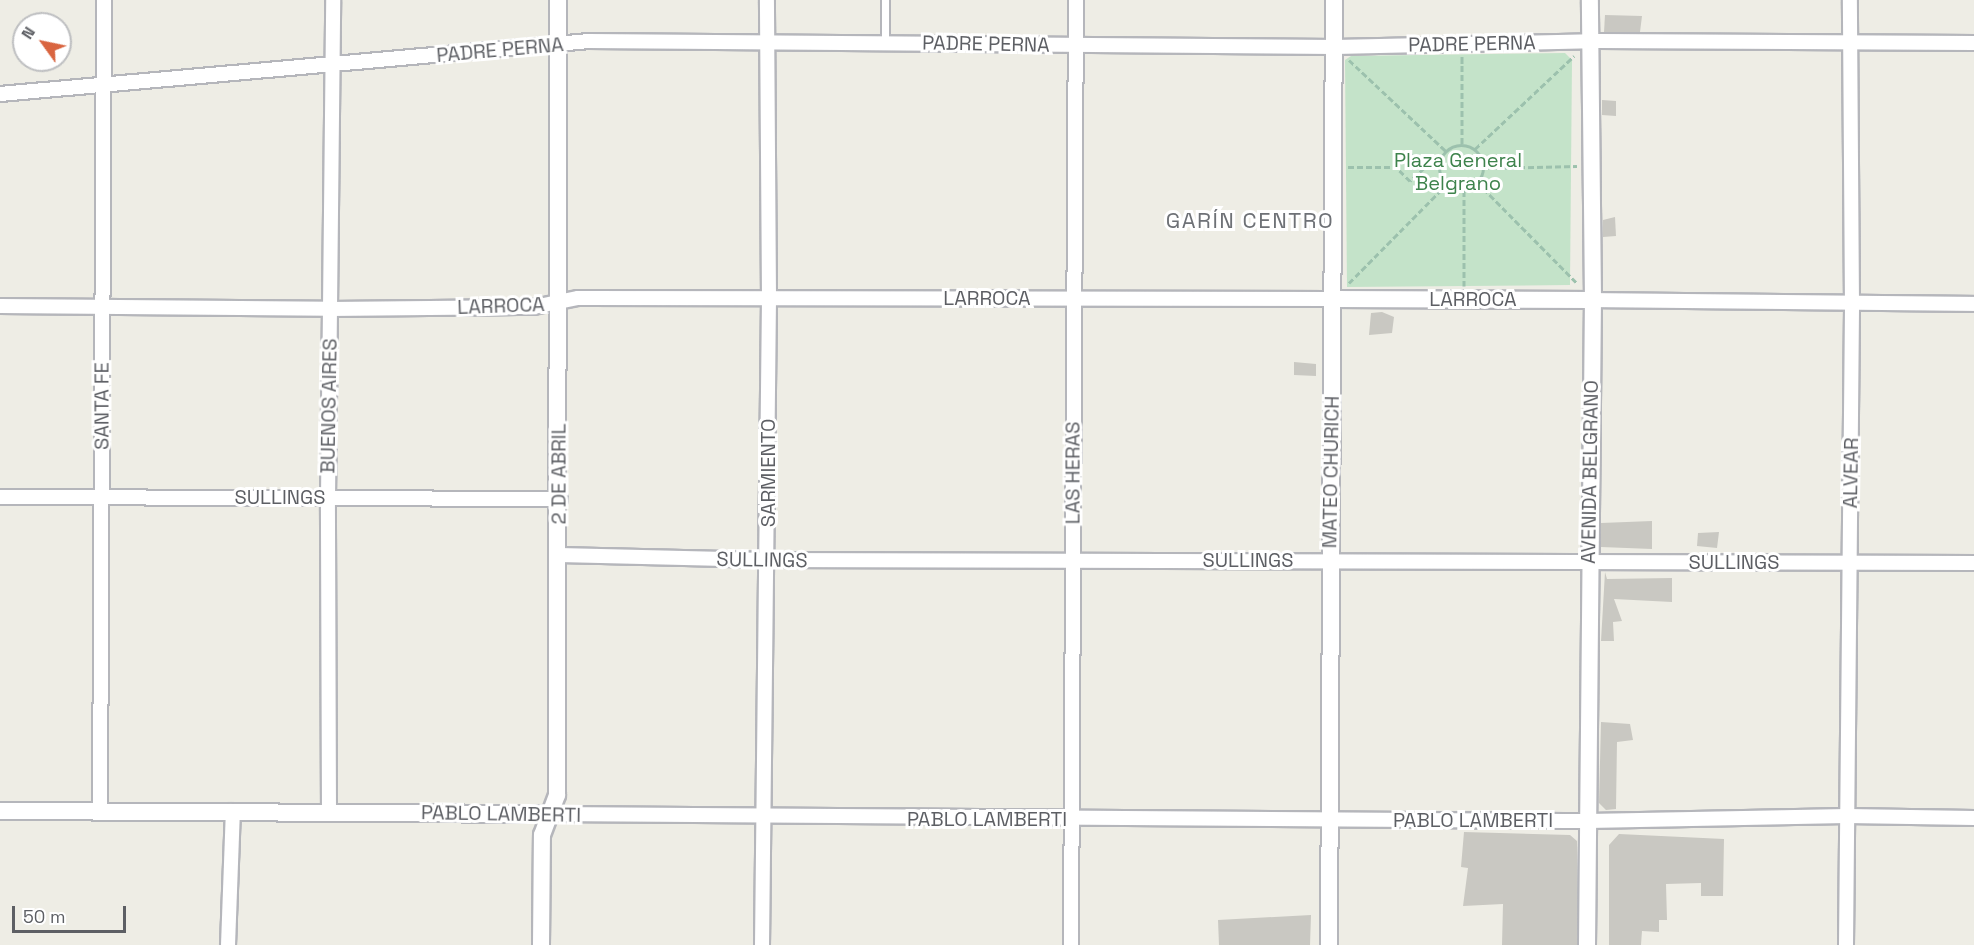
<!DOCTYPE html>
<html>
<head>
<meta charset="utf-8">
<style>
  body { margin:0 }
  #map { position:relative; width:1974px; height:945px; overflow:hidden; background:#eeede5; font-family:"Space Grotesk",sans-serif }
  div>[style] { position:absolute }
  [style*='--x'] { left:calc(var(--x)*1px); top:calc(var(--y)*1px); width:calc(var(--w)*1px); rotate:calc(var(--a)*1deg) }
  .green>* { inset:0; background:#c4e3c9 }
  .building>* { inset:0; background:#c9c8c2 }
  .path>* { height:3px; margin-top:-1.5px; transform-origin:0; background:repeating-linear-gradient(90deg,#9cc1ad 0 6px,transparent 0 9px) }
  .path>.ring { margin:-1.5px; padding:0; box-sizing:content-box; background:none; border:3px solid #9cc1ad; border-radius:50% }
  .roads { filter:drop-shadow(2px 0 #b5b6bb) drop-shadow(-2px 0 #b5b6bb) drop-shadow(0 2px #b5b6bb) drop-shadow(0 -2px #b5b6bb) }
  .service>* { height:7px; margin:-3.5px; padding:0 3.5px; transform-origin:3.5px; border-radius:3.5px; background:#fff }
  .minor>* { height:14px; margin:-7px; padding:0 7px; transform-origin:7px; border-radius:7px; background:#fff }
  .tertiary>* { height:16px; margin:-8px; padding:0 8px; transform-origin:8px; border-radius:8px; background:#fff }
  span { translate:-50% -50%; white-space:nowrap; text-align:center; line-height:1.15; -webkit-text-stroke:6px #fff; paint-order:stroke }
  .street-label { font-size:20px; color:#5d5f64 }
  .park-label { font-size:20px; color:#3e834c }
  .quarter-label { font-size:22px; color:#6e7176; letter-spacing:1.5px }
  .north { position:absolute; left:12px; top:12px; width:60px; height:60px; box-sizing:border-box; background:#fff; border:2px solid #bebfc1; border-radius:50%; rotate:303deg; font-size:16px; font-weight:700; line-height:24px; text-align:center; color:#5d5f64 }
  .north::after { content:''; display:block; margin:auto; width:21px; height:27px; background:#d96540; clip-path:polygon(50% 0,100% 100%,50% 72%,0 100%) }
  .scale { position:absolute; left:12px; top:906px; width:114px; height:27px; box-sizing:border-box; border:3px solid #5d5f64; border-top:0; padding-left:8px; font-size:18px; line-height:21px; white-space:nowrap; color:#5d5f64; -webkit-text-stroke:4px #fff; paint-order:stroke }
</style>
</head>
<body>
<div id="map">
  <div class="green">
    <i style="clip-path:polygon(1565px 53px,1572px 60px,1570px 285px,1347px 287px,1345px 60px,1351px 56px)"></i>
  </div>
  <div class="building">
    <i style="clip-path:polygon(1605px 15px,1642px 16px,1640px 32px,1604px 32px)"></i>
    <i style="clip-path:polygon(1602px 100px,1616px 101px,1616px 116px,1602px 115px)"></i>
    <i style="clip-path:polygon(1615px 217px,1616px 236px,1603px 237px,1603px 220px)"></i>
    <i style="clip-path:polygon(1382px 312px,1394px 317px,1392px 333px,1369px 335px,1371px 313px)"></i>
    <i style="clip-path:polygon(1294px 362px,1316px 364px,1316px 376px,1294px 375px)"></i>
    <i style="clip-path:polygon(1652px 521px,1652px 549px,1601px 547px,1601px 523px)"></i>
    <i style="clip-path:polygon(1719px 532px,1717px 548px,1697px 546px,1698px 533px)"></i>
    <i style="clip-path:polygon(1605px 572px,1607px 579px,1672px 578px,1672px 602px,1614px 599px,1622px 621px,1613px 622px,1614px 641px,1601px 641px)"></i>
    <i style="clip-path:polygon(1601px 722px,1630px 724px,1633px 740px,1617px 742px,1616px 809px,1606px 810px,1599px 803px)"></i>
    <i style="clip-path:polygon(1464px 832px,1570px 835px,1577px 841px,1577px 945px,1502px 945px,1503px 904px,1463px 906px,1468px 868px,1461px 867px)"></i>
    <i style="clip-path:polygon(1619px 834px,1724px 839px,1723px 896px,1701px 896px,1701px 883px,1666px 884px,1667px 920px,1659px 920px,1659px 932px,1642px 931px,1641px 945px,1609px 945px,1609px 845px)"></i>
    <i style="clip-path:polygon(1311px 915px,1310px 945px,1219px 945px,1218px 920px)"></i>
  </div>
  <div class="path">
    <i style="--x:1349;--y:60;--w:133;--a:43.2"></i>
    <i style="--x:1462;--y:144;--w:88;--a:-90"></i>
    <i class="ring" style="left:1439px;top:145px;width:41px;height:41px"></i>
    <i style="--x:1475;--y:149;--w:136;--a:-43.2"></i>
    <i style="--x:1348;--y:167;--w:48;--a:0"></i>
    <i style="--x:1396;--y:167;--w:20;--a:-45"></i>
    <i style="--x:1410;--y:153;--w:21;--a:47"></i>
    <i style="--x:1424;--y:168;--w:19;--a:137"></i>
    <i style="--x:1410;--y:181;--w:20;--a:-135"></i>
    <i style="--x:1424;--y:168;--w:15;--a:-8"></i>
    <i style="--x:1483;--y:168;--w:94;--a:-1.2"></i>
    <i style="--x:1477;--y:182;--w:142;--a:45.3"></i>
    <i style="--x:1349;--y:283;--w:139;--a:-45.3"></i>
    <i style="--x:1464;--y:286;--w:97;--a:-90"></i>
  </div>
  <div class="roads">
    <div class="service">
      <i style="--x:885;--y:0;--w:42;--a:90"></i>
    </div>
    <div class="minor">
      <i style="--x:0;--y:94;--w:591;--a:-5.14"></i>
      <i style="--x:589;--y:41;--w:746;--a:0.46"></i>
      <i style="--x:1335;--y:47;--w:256;--a:-1.3"></i>
      <i style="--x:1591;--y:41;--w:383;--a:0.3"></i>
      <i style="--x:1593;--y:300;--w:381;--a:0.6"></i>
      <i style="--x:0;--y:306;--w:329;--a:0.5"></i>
      <i style="--x:329;--y:309;--w:205;--a:-0.6"></i>
      <i style="--x:534;--y:307;--w:45;--a:-11.6"></i>
      <i style="--x:578;--y:298;--w:756;--a:0.08"></i>
      <i style="--x:0;--y:497;--w:560;--a:0.2"></i>
      <i style="--x:559;--y:555;--w:208;--a:1.4"></i>
      <i style="--x:767;--y:560;--w:1207;--a:0.14"></i>
      <i style="--x:100;--y:811;--w:811;--a:-89.72"></i>
      <i style="--x:329;--y:812;--w:314;--a:-90.2"></i>
      <i style="--x:328;--y:498;--w:498;--a:-89.4"></i>
      <i style="--x:550;--y:814;--w:1038;--a:0.39"></i>
      <i style="--x:1588;--y:821;--w:259;--a:-1.1"></i>
      <i style="--x:1847;--y:816;--w:127;--a:0.9"></i>
      <i style="--x:228;--y:945;--w:134;--a:-87.9"></i>
      <i style="--x:762;--y:945;--w:648;--a:-89.38"></i>
      <i style="--x:769;--y:297;--w:297;--a:-90.4"></i>
      <i style="--x:1071;--y:945;--w:945;--a:-89.7"></i>
      <i style="--x:1846;--y:945;--w:640;--a:-89.46"></i>
      <i style="--x:1852;--y:305;--w:305;--a:-90.4"></i>
    </div>
    <div class="tertiary">
      <i style="--x:1334;--y:299;--w:259;--a:0.2"></i>
      <i style="--x:0;--y:811;--w:550;--a:0.31"></i>
      <i style="--x:541;--y:945;--w:110;--a:-89.5"></i>
      <i style="--x:542;--y:835;--w:43;--a:-69.4"></i>
      <i style="--x:557;--y:795;--w:795;--a:-89.93"></i>
      <i style="--x:1329;--y:945;--w:945;--a:-89.7"></i>
      <i style="--x:1587;--y:945;--w:645;--a:-89.47"></i>
      <i style="--x:1593;--y:300;--w:300;--a:-90.6"></i>
    </div>
  </div>
  <div class="street-label">
    <span style="left:986px;top:44px;rotate:1deg">PADRE PERNA</span>
    <span style="left:1472px;top:44px;rotate:-1deg">PADRE PERNA</span>
    <span style="left:500px;top:50px;rotate:-5deg">PADRE PERNA</span>
    <span style="left:987px;top:298px">LARROCA</span>
    <span style="left:1473px;top:299px">LARROCA</span>
    <span style="left:501px;top:306px;rotate:-2deg">LARROCA</span>
    <span style="left:102px;top:406px;rotate:-90deg">SANTA FE</span>
    <span style="left:329px;top:406px;rotate:-89deg">BUENOS AIRES</span>
    <span style="left:1331px;top:472px;rotate:-89deg">MATEO CHURICH</span>
    <span style="left:1590px;top:472px;rotate:-89deg">AVENIDA BELGRANO</span>
    <span style="left:768px;top:473px;rotate:-90deg">SARMIENTO</span>
    <span style="left:1073px;top:473px;rotate:-90deg">LAS HERAS</span>
    <span style="left:1851px;top:473px;rotate:-89deg">ALVEAR</span>
    <span style="left:559px;top:474px;rotate:-90deg">2 DE ABRIL</span>
    <span style="left:280px;top:497px">SULLINGS</span>
    <span style="left:762px;top:560px;rotate:1deg">SULLINGS</span>
    <span style="left:1248px;top:560px">SULLINGS</span>
    <span style="left:1734px;top:562px">SULLINGS</span>
    <span style="left:501px;top:814px;rotate:1deg">PABLO LAMBERTI</span>
    <span style="left:987px;top:819px">PABLO LAMBERTI</span>
    <span style="left:1473px;top:820px">PABLO LAMBERTI</span>
  </div>
  <div class="park-label">
    <span style="left:1458px;top:172px">Plaza General<br>Belgrano</span>
  </div>
  <div class="quarter-label">
    <span style="left:1250px;top:221px">GARÍN CENTRO</span>
  </div>
  <div class="north">N</div>
  <div class="scale">50 m</div>
</div>
</body>
</html>
